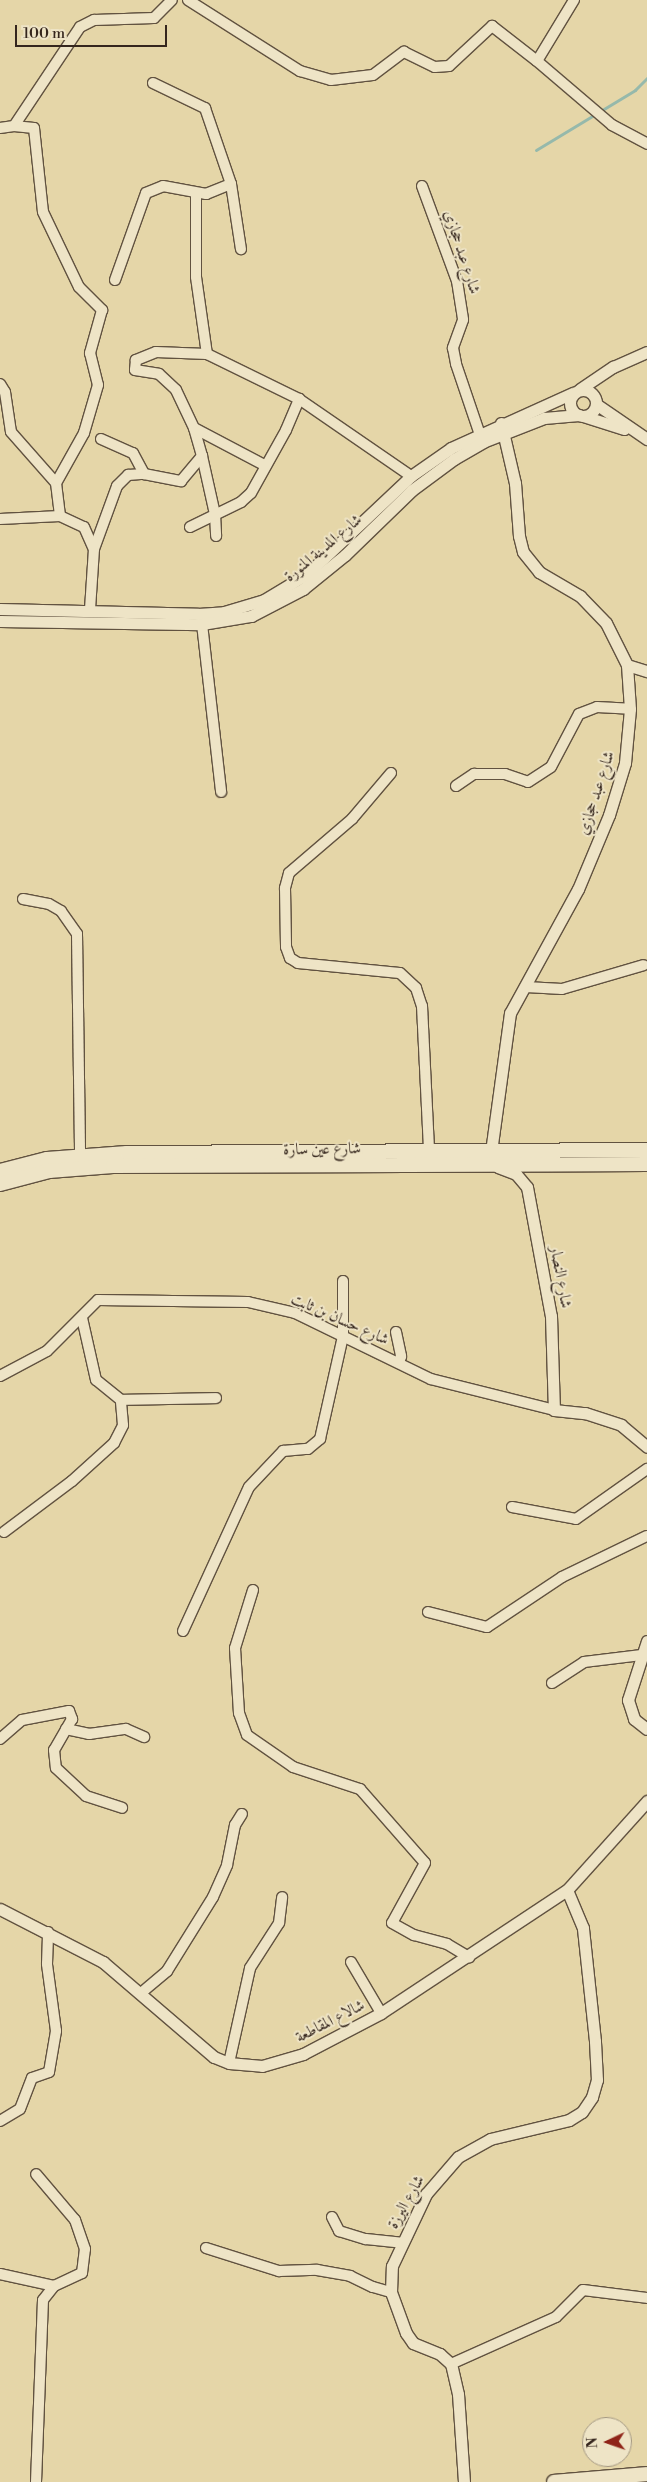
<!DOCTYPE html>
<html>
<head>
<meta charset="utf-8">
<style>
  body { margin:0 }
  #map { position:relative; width:647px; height:2482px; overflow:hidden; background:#e5d6a8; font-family:"Libre Bodoni",Amiri,serif }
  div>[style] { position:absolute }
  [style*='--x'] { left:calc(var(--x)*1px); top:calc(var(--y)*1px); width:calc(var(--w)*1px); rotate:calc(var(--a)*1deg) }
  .stream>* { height:3px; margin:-1.5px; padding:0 1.5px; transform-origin:1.5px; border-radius:1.5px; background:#96b9ab }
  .roads { filter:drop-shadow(1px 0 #615240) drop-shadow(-1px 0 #615240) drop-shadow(0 1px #615240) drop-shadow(0 -1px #615240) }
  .minor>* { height:10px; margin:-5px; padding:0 5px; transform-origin:5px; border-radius:5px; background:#eee4c6 }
  .tertiary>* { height:11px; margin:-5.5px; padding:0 5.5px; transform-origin:5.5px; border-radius:5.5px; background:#eee4c6 }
  .tertiary>.ring { margin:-5.5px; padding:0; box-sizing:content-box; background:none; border:11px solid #eee4c6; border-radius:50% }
  .secondary>* { height:14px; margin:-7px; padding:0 7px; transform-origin:7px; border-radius:7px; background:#eee4c6 }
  span { translate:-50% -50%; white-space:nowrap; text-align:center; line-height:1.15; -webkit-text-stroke:4px #eee4c6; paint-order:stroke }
  .street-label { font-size:16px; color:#35261d }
  .north { position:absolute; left:582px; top:2417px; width:50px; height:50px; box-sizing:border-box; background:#eee4c6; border:1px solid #a49882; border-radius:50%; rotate:267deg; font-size:14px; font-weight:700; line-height:20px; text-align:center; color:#35261d }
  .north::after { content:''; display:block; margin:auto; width:18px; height:22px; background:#8f2418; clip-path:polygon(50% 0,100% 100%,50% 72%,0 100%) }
  .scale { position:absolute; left:15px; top:25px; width:152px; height:22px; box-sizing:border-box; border:2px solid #35261d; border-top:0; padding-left:6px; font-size:15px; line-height:18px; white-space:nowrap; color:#35261d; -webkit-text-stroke:4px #eee4c6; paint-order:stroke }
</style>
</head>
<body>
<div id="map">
  <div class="stream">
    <i style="--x:536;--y:150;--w:116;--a:-31.2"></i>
    <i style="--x:635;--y:90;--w:17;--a:-45"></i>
  </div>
  <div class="roads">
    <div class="minor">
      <i style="--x:188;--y:0;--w:133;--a:32.4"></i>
      <i style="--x:300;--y:71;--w:32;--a:16"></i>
      <i style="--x:331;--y:80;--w:42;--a:-6.8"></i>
      <i style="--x:373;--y:75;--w:39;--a:-37"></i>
      <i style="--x:404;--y:52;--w:34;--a:26"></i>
      <i style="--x:435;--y:67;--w:14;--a:-4"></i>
      <i style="--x:449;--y:66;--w:59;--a:-42.9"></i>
      <i style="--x:492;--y:26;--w:57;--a:37.9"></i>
      <i style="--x:574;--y:0;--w:71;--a:121.2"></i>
      <i style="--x:537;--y:61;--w:99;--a:40.5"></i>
      <i style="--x:612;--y:125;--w:40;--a:28"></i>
      <i style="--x:153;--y:83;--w:58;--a:25.7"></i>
      <i style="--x:205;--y:108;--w:80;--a:71.1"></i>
      <i style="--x:231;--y:184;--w:66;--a:81.3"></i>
      <i style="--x:14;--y:126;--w:20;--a:6"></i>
      <i style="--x:34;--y:128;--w:84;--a:83.9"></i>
      <i style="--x:43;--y:212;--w:83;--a:64.4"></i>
      <i style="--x:79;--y:287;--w:33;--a:45"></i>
      <i style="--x:102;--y:310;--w:45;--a:105.6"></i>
      <i style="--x:90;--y:353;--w:33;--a:76"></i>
      <i style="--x:98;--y:385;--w:50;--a:106.3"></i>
      <i style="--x:84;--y:433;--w:57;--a:119.2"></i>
      <i style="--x:0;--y:128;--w:14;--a:-8"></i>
      <i style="--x:14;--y:126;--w:119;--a:-56.3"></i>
      <i style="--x:80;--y:27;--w:16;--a:-27"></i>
      <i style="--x:94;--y:20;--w:60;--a:-1.9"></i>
      <i style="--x:154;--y:18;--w:25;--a:-45"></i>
      <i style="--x:422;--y:186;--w:101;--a:69.8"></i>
      <i style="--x:457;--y:281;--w:39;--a:81"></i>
      <i style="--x:463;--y:320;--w:30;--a:110"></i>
      <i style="--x:453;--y:348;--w:16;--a:79"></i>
      <i style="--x:456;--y:364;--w:81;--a:71.3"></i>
      <i style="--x:196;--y:195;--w:82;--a:90"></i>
      <i style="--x:196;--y:277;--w:78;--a:81.9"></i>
      <i style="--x:207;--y:354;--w:102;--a:26.1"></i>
      <i style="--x:299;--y:399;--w:136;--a:34.5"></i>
      <i style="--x:115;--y:280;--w:92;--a:-70.4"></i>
      <i style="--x:146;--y:193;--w:18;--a:-22"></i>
      <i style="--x:163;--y:186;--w:44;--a:10.5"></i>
      <i style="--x:206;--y:194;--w:27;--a:-22"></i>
      <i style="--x:207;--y:354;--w:51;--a:-177.8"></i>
      <i style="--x:156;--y:352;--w:22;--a:158"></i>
      <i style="--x:136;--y:360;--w:10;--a:96"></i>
      <i style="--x:135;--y:370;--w:24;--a:9"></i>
      <i style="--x:159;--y:374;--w:23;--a:43"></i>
      <i style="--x:176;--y:390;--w:42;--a:64.7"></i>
      <i style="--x:194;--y:428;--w:29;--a:74"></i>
      <i style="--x:202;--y:456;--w:59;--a:77.4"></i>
      <i style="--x:215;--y:514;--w:22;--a:87"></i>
      <i style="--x:0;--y:384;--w:9;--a:58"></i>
      <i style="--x:5;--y:392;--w:40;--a:81.5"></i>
      <i style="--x:11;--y:432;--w:68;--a:48.6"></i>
      <i style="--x:56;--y:483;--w:33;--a:83"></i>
      <i style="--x:194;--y:428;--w:81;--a:27.8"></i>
      <i style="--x:101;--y:439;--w:35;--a:24"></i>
      <i style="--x:133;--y:453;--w:24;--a:62"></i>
      <i style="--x:0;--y:519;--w:60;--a:-2.9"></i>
      <i style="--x:60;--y:516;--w:26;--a:25"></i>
      <i style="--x:84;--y:527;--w:24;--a:66"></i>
      <i style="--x:94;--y:549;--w:61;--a:93.8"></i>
      <i style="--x:190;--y:527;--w:57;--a:-26.1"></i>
      <i style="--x:241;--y:502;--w:13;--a:-42"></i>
      <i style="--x:251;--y:493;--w:72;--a:-60.9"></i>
      <i style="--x:286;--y:430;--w:34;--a:-67"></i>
      <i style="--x:94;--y:549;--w:67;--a:-69.9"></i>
      <i style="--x:117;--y:486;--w:16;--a:-45"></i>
      <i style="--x:128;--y:475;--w:16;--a:-4"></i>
      <i style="--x:144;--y:474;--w:38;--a:11"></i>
      <i style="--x:181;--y:481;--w:33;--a:-50"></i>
      <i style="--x:202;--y:624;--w:169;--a:83.5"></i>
      <i style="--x:391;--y:773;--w:60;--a:130.3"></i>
      <i style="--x:352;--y:819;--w:83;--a:139.4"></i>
      <i style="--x:289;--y:873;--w:16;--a:105"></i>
      <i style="--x:285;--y:888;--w:59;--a:89"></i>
      <i style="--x:286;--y:947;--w:12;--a:70"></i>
      <i style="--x:290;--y:958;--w:9;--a:32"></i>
      <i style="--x:298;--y:963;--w:102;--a:5.6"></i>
      <i style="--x:400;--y:973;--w:22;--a:43"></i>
      <i style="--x:416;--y:988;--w:19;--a:72"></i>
      <i style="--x:422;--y:1006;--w:143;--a:87.2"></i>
      <i style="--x:456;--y:786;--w:22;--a:-34"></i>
      <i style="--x:474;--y:774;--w:31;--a:0"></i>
      <i style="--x:505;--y:774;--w:24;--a:19"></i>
      <i style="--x:528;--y:782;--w:27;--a:-33"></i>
      <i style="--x:551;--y:767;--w:60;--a:-62.2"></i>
      <i style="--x:579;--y:714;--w:19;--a:-21"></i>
      <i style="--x:597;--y:707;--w:33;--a:3"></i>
      <i style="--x:23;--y:899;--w:26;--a:11"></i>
      <i style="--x:49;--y:904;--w:14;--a:30"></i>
      <i style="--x:61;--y:911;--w:28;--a:55"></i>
      <i style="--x:77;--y:934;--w:221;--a:89.2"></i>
      <i style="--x:526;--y:987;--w:36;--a:3"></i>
      <i style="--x:562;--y:989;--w:85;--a:-16.3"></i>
      <i style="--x:396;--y:1332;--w:25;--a:78"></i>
      <i style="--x:401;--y:1356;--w:7;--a:106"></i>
      <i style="--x:0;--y:1376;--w:53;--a:-28"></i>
      <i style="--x:47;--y:1351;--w:72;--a:-45"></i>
      <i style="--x:98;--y:1300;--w:150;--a:0.8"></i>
      <i style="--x:248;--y:1302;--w:48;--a:13.2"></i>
      <i style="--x:295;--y:1313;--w:151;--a:25.9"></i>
      <i style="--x:431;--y:1379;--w:127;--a:14.1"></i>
      <i style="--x:121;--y:1400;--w:95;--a:-1.2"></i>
      <i style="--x:512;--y:1507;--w:65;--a:10.6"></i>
      <i style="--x:576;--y:1519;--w:87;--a:-35.2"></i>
      <i style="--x:4;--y:1532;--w:85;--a:-36.9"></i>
      <i style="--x:72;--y:1481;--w:57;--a:-42.1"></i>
      <i style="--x:114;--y:1443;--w:20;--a:-63"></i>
      <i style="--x:123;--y:1425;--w:25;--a:-95"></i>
      <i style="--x:121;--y:1400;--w:32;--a:-141"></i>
      <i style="--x:96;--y:1380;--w:64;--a:-102.7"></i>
      <i style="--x:253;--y:1590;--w:61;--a:107.2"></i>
      <i style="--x:235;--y:1648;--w:65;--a:86.5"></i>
      <i style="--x:239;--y:1713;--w:23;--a:70"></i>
      <i style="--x:247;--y:1735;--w:56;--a:34.8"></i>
      <i style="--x:293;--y:1767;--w:71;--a:18.2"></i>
      <i style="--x:360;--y:1789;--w:98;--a:48.7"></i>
      <i style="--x:425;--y:1863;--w:68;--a:118.8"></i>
      <i style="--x:392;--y:1923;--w:25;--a:29"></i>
      <i style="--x:414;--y:1935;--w:34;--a:15"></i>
      <i style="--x:447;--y:1944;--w:26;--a:31"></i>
      <i style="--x:428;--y:1612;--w:61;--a:14.3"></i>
      <i style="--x:487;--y:1627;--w:90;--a:-33.7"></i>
      <i style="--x:562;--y:1577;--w:94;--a:-25.8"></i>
      <i style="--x:183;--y:1631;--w:158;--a:-65.4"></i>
      <i style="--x:249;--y:1487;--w:50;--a:-46.6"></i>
      <i style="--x:283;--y:1451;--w:25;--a:-5"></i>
      <i style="--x:308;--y:1449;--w:16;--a:-40"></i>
      <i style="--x:320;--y:1439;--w:106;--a:-77.4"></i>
      <i style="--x:343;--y:1336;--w:55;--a:-90"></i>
      <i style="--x:552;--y:1683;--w:38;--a:-33"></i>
      <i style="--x:584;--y:1662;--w:58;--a:-6.9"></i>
      <i style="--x:66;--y:1729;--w:24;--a:12"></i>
      <i style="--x:89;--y:1734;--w:37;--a:-8"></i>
      <i style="--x:126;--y:1729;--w:20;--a:24"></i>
      <i style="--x:0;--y:1739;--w:29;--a:-41"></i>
      <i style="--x:22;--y:1720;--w:48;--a:-10.8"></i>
      <i style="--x:69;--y:1711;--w:9;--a:69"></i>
      <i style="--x:72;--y:1719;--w:36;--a:120"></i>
      <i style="--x:54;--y:1750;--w:18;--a:84"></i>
      <i style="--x:56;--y:1768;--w:41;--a:43"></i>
      <i style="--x:86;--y:1796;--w:38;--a:18"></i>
      <i style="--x:351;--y:1962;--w:59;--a:59.5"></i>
      <i style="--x:141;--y:1993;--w:34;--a:-40"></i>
      <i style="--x:167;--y:1971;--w:87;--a:-58.1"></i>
      <i style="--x:213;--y:1897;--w:35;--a:-66"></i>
      <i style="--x:227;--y:1865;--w:41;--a:-78.7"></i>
      <i style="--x:235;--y:1825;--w:13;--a:-58"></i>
      <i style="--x:229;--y:2063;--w:97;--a:-77.5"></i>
      <i style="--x:250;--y:1968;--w:54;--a:-57.2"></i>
      <i style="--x:279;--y:1923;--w:26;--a:-83"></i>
      <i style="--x:0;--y:2121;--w:23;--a:-31"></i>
      <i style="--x:20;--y:2109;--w:33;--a:-69"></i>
      <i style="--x:32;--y:2078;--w:18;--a:-19"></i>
      <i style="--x:49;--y:2072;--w:42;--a:-80.3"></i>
      <i style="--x:56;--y:2031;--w:68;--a:-97.7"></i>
      <i style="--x:47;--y:1964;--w:32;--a:-88"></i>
      <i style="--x:332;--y:2217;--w:16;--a:63"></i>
      <i style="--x:339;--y:2231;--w:28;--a:17"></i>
      <i style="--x:366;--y:2239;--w:36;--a:6"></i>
      <i style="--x:206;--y:2248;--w:77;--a:17.5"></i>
      <i style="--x:279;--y:2271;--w:38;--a:-2"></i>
      <i style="--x:317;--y:2270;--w:34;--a:10"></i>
      <i style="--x:350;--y:2276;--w:25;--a:26"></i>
      <i style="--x:373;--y:2287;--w:19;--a:16"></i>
      <i style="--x:0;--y:2274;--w:55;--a:12.5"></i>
      <i style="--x:451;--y:2364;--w:115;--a:-24.1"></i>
      <i style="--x:556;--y:2317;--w:38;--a:-45"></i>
      <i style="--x:583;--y:2290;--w:64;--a:7.1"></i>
      <i style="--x:36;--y:2482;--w:182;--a:-87.8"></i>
      <i style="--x:43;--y:2300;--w:18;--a:-52"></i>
      <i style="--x:54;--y:2286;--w:31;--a:-25"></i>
      <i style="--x:82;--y:2273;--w:24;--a:-83"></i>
      <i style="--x:85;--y:2249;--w:31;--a:-109"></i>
      <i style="--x:75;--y:2220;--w:60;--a:-130.3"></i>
    </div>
    <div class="tertiary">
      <i style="--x:580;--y:389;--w:40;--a:-34"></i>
      <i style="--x:613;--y:367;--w:37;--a:-24"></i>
      <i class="ring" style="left:570px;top:390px;width:15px;height:15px"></i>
      <i style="--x:596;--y:404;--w:62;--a:34.5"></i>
      <i style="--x:583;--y:416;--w:43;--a:17.6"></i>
      <i style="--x:501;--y:423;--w:62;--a:76.9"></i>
      <i style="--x:515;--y:483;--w:53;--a:85.7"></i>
      <i style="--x:519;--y:536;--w:16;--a:76"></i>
      <i style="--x:523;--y:552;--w:26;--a:51"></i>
      <i style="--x:539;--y:572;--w:48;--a:30.3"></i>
      <i style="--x:580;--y:596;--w:37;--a:46"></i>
      <i style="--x:606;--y:623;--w:47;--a:63.4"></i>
      <i style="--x:627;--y:665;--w:44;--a:86.1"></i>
      <i style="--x:630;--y:709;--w:54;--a:95.3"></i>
      <i style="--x:625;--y:763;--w:54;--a:107.1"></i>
      <i style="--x:609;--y:815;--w:80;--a:112.7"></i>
      <i style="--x:578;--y:889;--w:141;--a:118.7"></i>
      <i style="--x:510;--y:1013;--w:139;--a:97.8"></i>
      <i style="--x:491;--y:1151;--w:17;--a:66"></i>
      <i style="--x:498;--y:1167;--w:19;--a:21"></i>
      <i style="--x:516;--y:1174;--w:17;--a:50"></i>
      <i style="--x:527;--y:1187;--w:131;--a:79.5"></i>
      <i style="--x:551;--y:1316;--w:94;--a:88.2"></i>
      <i style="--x:554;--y:1410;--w:31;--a:6"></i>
      <i style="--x:585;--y:1413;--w:38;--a:18"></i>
      <i style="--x:621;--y:1425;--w:34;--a:40"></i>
      <i style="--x:0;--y:609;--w:198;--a:1.4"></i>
      <i style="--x:198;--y:614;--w:26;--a:-4"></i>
      <i style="--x:224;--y:612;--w:42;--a:-16.7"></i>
      <i style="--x:264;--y:600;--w:50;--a:-31.2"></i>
      <i style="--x:307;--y:574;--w:143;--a:-43.3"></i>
      <i style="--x:411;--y:476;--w:49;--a:-35"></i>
      <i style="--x:451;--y:448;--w:134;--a:-24.3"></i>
      <i style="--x:0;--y:621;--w:202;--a:0.9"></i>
      <i style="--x:202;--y:624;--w:50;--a:-9.3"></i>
      <i style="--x:251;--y:616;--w:59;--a:-27.4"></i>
      <i style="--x:303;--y:589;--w:54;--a:-39"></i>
      <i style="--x:345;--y:555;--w:93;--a:-44.1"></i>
      <i style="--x:412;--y:490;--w:52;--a:-36.4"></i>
      <i style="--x:454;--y:459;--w:34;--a:-30"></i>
      <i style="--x:483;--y:442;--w:66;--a:-21.5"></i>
      <i style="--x:544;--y:418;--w:35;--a:-5"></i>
      <i style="--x:627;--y:665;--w:21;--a:17"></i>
      <i style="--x:647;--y:1641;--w:62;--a:107.9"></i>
      <i style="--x:628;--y:1700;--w:20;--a:72"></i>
      <i style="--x:634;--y:1719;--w:16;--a:38"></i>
      <i style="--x:0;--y:1909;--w:116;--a:27.2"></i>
      <i style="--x:103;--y:1962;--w:146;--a:40.6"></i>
      <i style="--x:214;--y:2057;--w:16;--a:22"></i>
      <i style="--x:229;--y:2063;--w:33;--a:5"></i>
      <i style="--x:262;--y:2066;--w:43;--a:-16.3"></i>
      <i style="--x:303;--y:2054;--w:88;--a:-27.7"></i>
      <i style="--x:381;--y:2013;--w:223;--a:-33.5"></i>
      <i style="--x:567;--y:1890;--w:120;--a:-48"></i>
      <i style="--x:464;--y:2482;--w:88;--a:-93.9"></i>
      <i style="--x:458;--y:2394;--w:31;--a:-103"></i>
      <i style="--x:451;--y:2364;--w:15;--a:-138"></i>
      <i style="--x:440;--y:2354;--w:29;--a:-158"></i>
      <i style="--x:413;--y:2343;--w:12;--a:-125"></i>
      <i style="--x:406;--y:2333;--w:44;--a:-110.1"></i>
      <i style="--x:391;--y:2292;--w:26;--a:-88"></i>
      <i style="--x:392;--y:2266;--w:80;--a:-64.7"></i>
      <i style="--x:426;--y:2194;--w:49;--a:-49.1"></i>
      <i style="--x:458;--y:2157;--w:37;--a:-29"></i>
      <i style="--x:490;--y:2139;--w:81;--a:-13.5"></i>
      <i style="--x:569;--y:2120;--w:15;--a:-32"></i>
      <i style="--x:582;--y:2112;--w:18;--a:-56"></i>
      <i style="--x:592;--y:2097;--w:18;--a:-74"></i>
      <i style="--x:597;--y:2080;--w:39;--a:-93"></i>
      <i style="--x:595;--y:2041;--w:114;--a:-96.1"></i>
      <i style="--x:583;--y:1928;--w:41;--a:-112.8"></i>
    </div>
    <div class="secondary">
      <i style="--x:0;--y:1171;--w:49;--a:-14.3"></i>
      <i style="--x:47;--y:1159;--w:80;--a:-4.3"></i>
      <i style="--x:127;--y:1153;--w:520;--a:-0.33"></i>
      <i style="--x:0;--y:1184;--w:51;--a:-14.9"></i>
      <i style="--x:49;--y:1171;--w:64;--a:-4.5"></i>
      <i style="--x:113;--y:1166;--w:534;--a:-0.21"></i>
      <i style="--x:554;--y:2482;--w:93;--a:-4.9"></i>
    </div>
  </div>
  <div class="street-label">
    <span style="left:462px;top:252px;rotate:72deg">شارع عبد حجازي</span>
    <span style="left:323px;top:548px;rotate:-40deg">شارع المدينة المنورة</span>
    <span style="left:596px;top:793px;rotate:-72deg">شارع عبد حجازي</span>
    <span style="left:322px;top:1149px;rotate:-1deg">شارع عين سارة</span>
    <span style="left:561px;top:1277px;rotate:80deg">شارع النصار</span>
    <span style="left:340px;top:1319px;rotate:24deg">شارع حسان بن ثابت</span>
    <span style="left:330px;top:2021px;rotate:-27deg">شالاع المقاطعة</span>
    <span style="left:406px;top:2202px;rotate:-61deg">شارع اليرزة</span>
  </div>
  <div class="north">N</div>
  <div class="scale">100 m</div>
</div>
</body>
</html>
